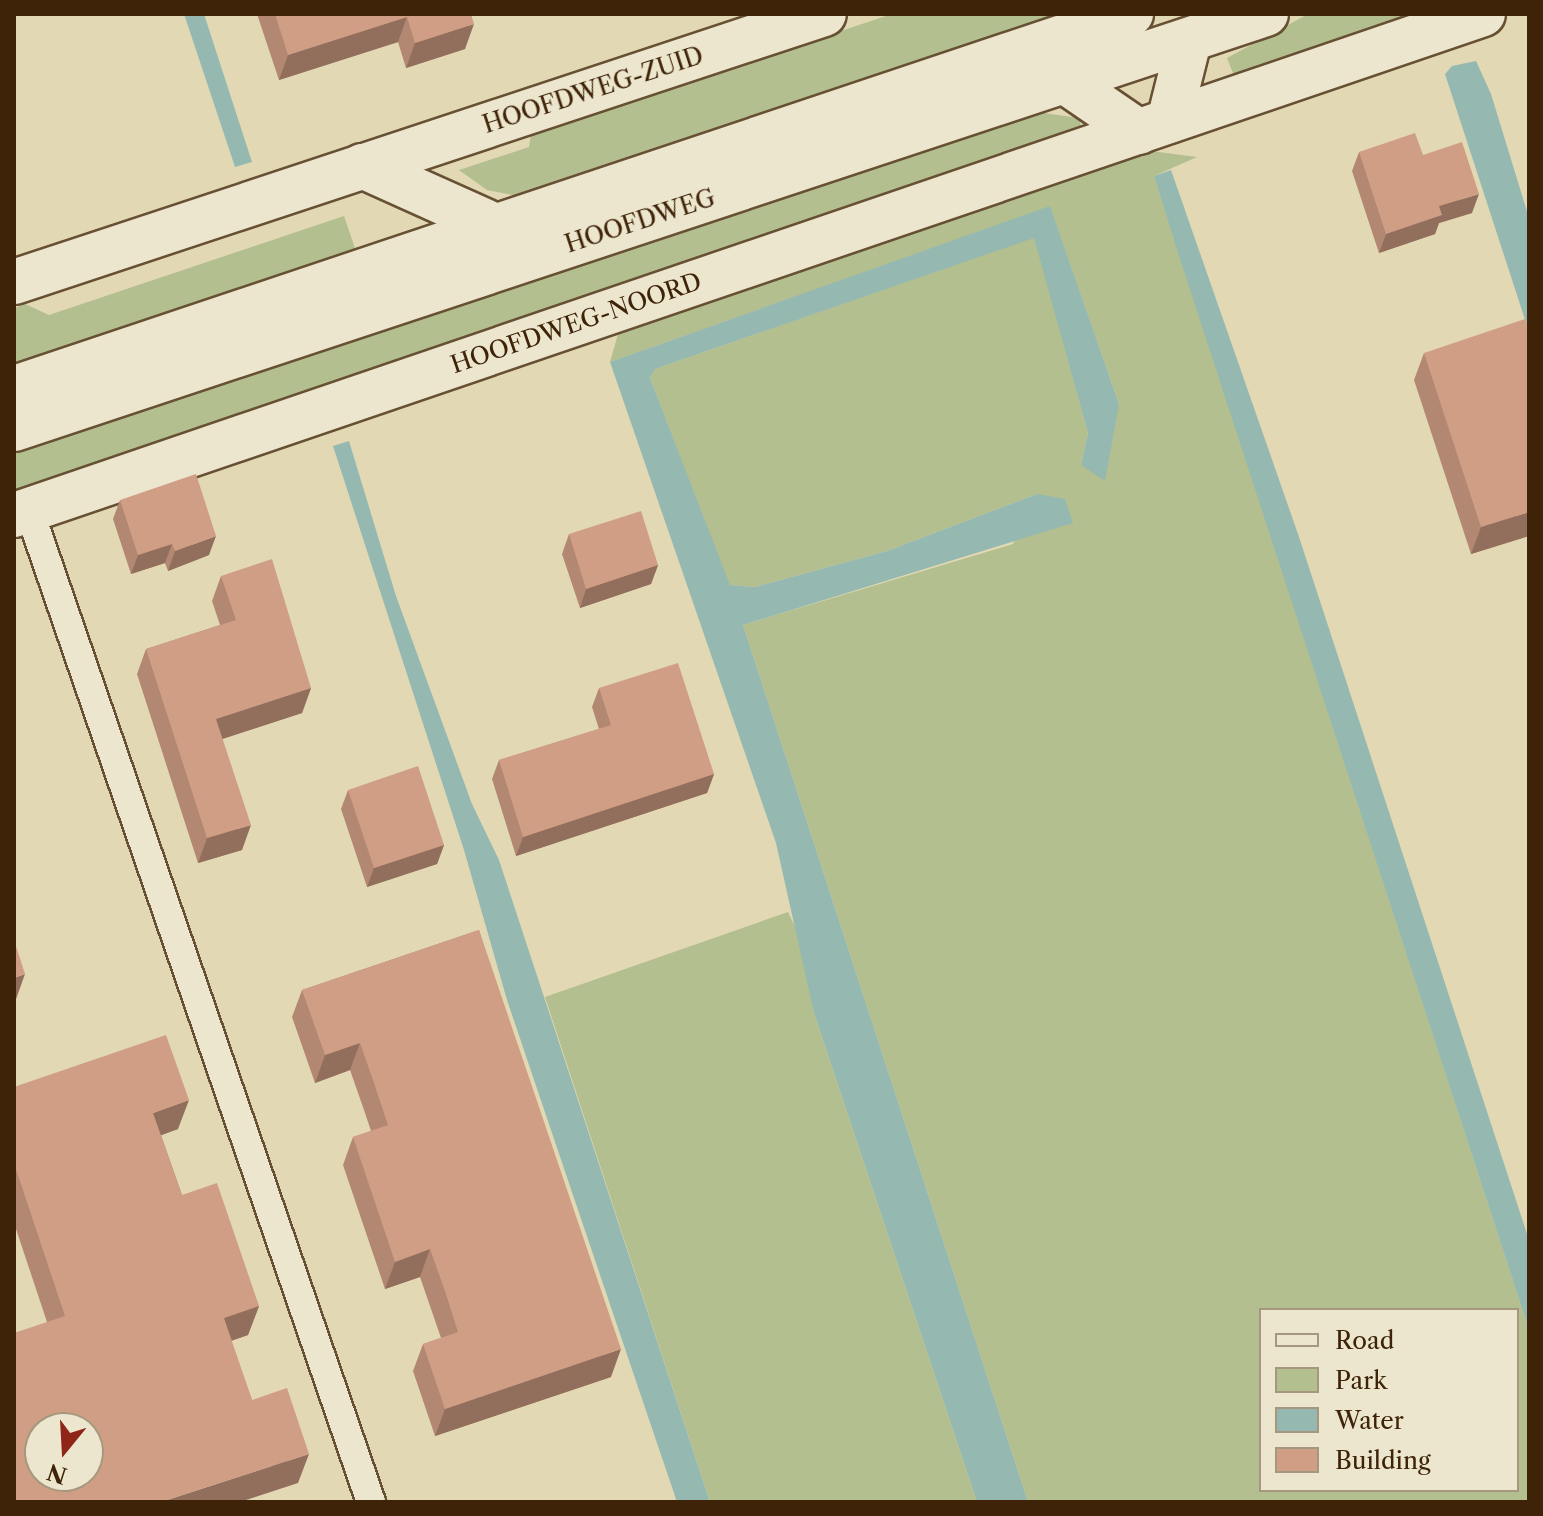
<!DOCTYPE html>
<html>
<head>
<meta charset="utf-8">
<style>
  body { margin:0 }
  #map { position:relative; width:1543px; height:1516px; overflow:hidden; background:#e2d8b4; font-family:"Libre Caslon Text",serif }
  div>[style] { position:absolute }
  [style*='--x'] { left:calc(var(--x)*1px); top:calc(var(--y)*1px); width:calc(var(--w)*1px); rotate:calc(var(--a)*1deg) }
  .green>* { inset:0; background:#b3bf8e }
  .water>* { inset:0; background:#95b9b0 }
  .roads { filter:drop-shadow(2px 0 #675033) drop-shadow(-2px 0 #675033) drop-shadow(0 2px #675033) drop-shadow(0 -2px #675033) }
  .lane>* { height:28px; margin:-14px; padding:0 14px; transform-origin:14px; border-radius:14px; background:#ece6ce }
  .street>* { height:44px; margin:-22px; padding:0 22px; transform-origin:22px; border-radius:22px; background:#ece6ce }
  .secondary>* { height:44px; margin:-22px; padding:0 22px; transform-origin:22px; border-radius:22px; background:#ece6ce }
  .wall>* { inset:0; background:#b38872 }
  .shaded-wall>* { inset:0; background:#926f5d }
  .building>* { inset:0; background:#d09e85 }
  span { translate:-50% -50%; white-space:nowrap; text-align:center; line-height:1.15; -webkit-text-stroke:7px #ece6ce; paint-order:stroke }
  .street-label { font-size:24px; color:#3e2308 }
  .frame { position:absolute; inset:0; border:16px solid #3e2308; pointer-events:none }
  .legend { position:absolute; left:1259px; top:1308px; width:260px; height:184px; box-sizing:border-box; background:#ece6ce; border:2px solid #a6987f; margin:0; padding:10px 14px; list-style:none; font-size:24px; color:#3e2308 }
  .legend li { display:flex; align-items:center; gap:16px; height:40px }
  .legend b { width:40px; border:2px solid #a6987f }
  .north { position:absolute; left:24px; top:1412px; width:80px; height:80px; box-sizing:border-box; background:#ece6ce; border:2px solid #a6987f; border-radius:50%; rotate:198deg; font-size:22px; font-weight:700; line-height:32px; text-align:center; color:#3e2308 }
  .north::after { content:''; display:block; margin:auto; width:28px; height:36px; background:#8f2418; clip-path:polygon(50% 0,100% 100%,50% 72%,0 100%) }
</style>
</head>
<body>
<div id="map">
  <div class="green">
    <i style="clip-path:polygon(892px 14px,1093px 14px,522px 197px,487px 190px,459px 170px,529px 147px,531px 134px)"></i>
    <i style="clip-path:polygon(1308px 14px,1442px 14px,1235px 78px,1227px 58px)"></i>
    <i style="clip-path:polygon(1030px 111px,1079px 118px,1082px 130px,14px 498px,14px 445px)"></i>
    <i style="clip-path:polygon(evenodd,1143px 150px,1197px 157px,1154px 176px,1529px 1330px,1529px 1502px,1028px 1502px,743px 625px,1013px 544px,1037px 494px,887px 551px,755px 587px,729px 585px,650px 378px,655px 369px,1035px 237px,1088px 433px,1081px 465px,1119px 404px,1050px 207px,610px 362px,620px 327px,1143px 150px,1261px 1310px,1517px 1310px,1517px 1490px,1261px 1490px,1261px 1310px)"></i>
    <i style="clip-path:polygon(344px 216px,359px 260px,14px 376px,14px 308px,25px 304px,49px 315px)"></i>
    <i style="clip-path:polygon(788px 912px,800px 937px,814px 1013px,977px 1502px,710px 1502px,545px 997px)"></i>
  </div>
  <div class="water">
    <i style="clip-path:polygon(184px 14px,204px 14px,252px 162px,235px 167px)"></i>
    <i style="clip-path:polygon(1476px 61px,1491px 94px,1529px 218px,1529px 332px,1445px 74px,1452px 66px)"></i>
    <i style="clip-path:polygon(1171px 170px,1299px 537px,1529px 1240px,1529px 1330px,1180px 259px,1154px 176px)"></i>
    <i style="clip-path:polygon(1050px 206px,1119px 404px,1105px 481px,1081px 465px,1088px 433px,1034px 238px,655px 369px,650px 378px,730px 585px,755px 587px,887px 551px,1037px 494px,1065px 499px,1073px 523px,743px 625px,1028px 1502px,977px 1502px,814px 1013px,776px 843px,610px 362px)"></i>
    <i style="clip-path:polygon(349px 441px,396px 596px,472px 804px,499px 860px,710px 1502px,677px 1502px,640px 1393px,507px 1000px,464px 850px,333px 446px)"></i>
  </div>
  <div class="roads">
    <div class="lane">
      <i style="--x:29;--y:510;--w:1049;--a:70.98"></i>
    </div>
    <div class="street">
      <i style="--x:1063;--y:80;--w:92;--a:34.4"></i>
      <i style="--x:1169;--y:121;--w:82;--a:-76"></i>
      <i style="--x:362;--y:166;--w:151;--a:24.2"></i>
      <i style="--x:14;--y:282;--w:853;--a:-18.31"></i>
      <i style="--x:14;--y:515;--w:1552;--a:-18.83"></i>
    </div>
    <div class="secondary">
      <i style="--x:14;--y:388;--w:1178;--a:-18.51"></i>
      <i style="--x:14;--y:429;--w:1319;--a:-18.34"></i>
    </div>
  </div>
  <div class="wall">
    <i style="clip-path:polygon(257px 14px,471px 14px,465px 49px,406px 68px,398px 42px,279px 80px)"></i>
    <i style="clip-path:polygon(1359px 152px,1423px 155px,1472px 213px,1439px 223px,1435px 234px,1379px 253px,1352px 171px)"></i>
    <i style="clip-path:polygon(1424px 353px,1529px 536px,1471px 554px,1414px 380px)"></i>
    <i style="clip-path:polygon(120px 500px,209px 555px,168px 571px,165px 563px,131px 574px,113px 519px)"></i>
    <i style="clip-path:polygon(569px 534px,658px 565px,651px 584px,580px 608px,562px 554px)"></i>
    <i style="clip-path:polygon(221px 576px,311px 688px,302px 713px,222px 739px,242px 850px,198px 863px,137px 674px,146px 649px,220px 625px,212px 601px)"></i>
    <i style="clip-path:polygon(599px 688px,714px 774px,707px 793px,516px 856px,492px 779px,499px 760px,599px 729px,592px 707px)"></i>
    <i style="clip-path:polygon(348px 790px,444px 845px,437px 864px,367px 887px,341px 809px)"></i>
    <i style="clip-path:polygon(479px 930px,611px 1377px,435px 1436px,413px 1371px,423px 1344px,441px 1338px,420px 1277px,385px 1289px,343px 1165px,353px 1137px,371px 1131px,364px 1110px,350px 1070px,315px 1083px,292px 1017px,302px 990px)"></i>
    <i style="clip-path:polygon(14px 1087px,178px 1129px,161px 1135px,182px 1195px,259px 1306px,248px 1335px,231px 1341px,252px 1400px,298px 1483px,47px 1322px,14px 1223px)"></i>
  </div>
  <div class="shaded-wall">
    <i style="clip-path:polygon(407px 17px,398px 42px,279px 80px,288px 55px)"></i>
    <i style="clip-path:polygon(474px 24px,465px 49px,406px 68px,415px 43px)"></i>
    <i style="clip-path:polygon(1479px 194px,1472px 213px,1439px 223px,1435px 234px,1379px 253px,1386px 234px,1439px 206px)"></i>
    <i style="clip-path:polygon(1529px 512px,1529px 536px,1471px 554px,1481px 527px)"></i>
    <i style="clip-path:polygon(216px 536px,209px 555px,168px 571px,175px 551px)"></i>
    <i style="clip-path:polygon(172px 544px,165px 563px,131px 574px,138px 555px)"></i>
    <i style="clip-path:polygon(658px 565px,651px 584px,580px 608px,586px 589px)"></i>
    <i style="clip-path:polygon(311px 688px,302px 713px,207px 744px,216px 719px)"></i>
    <i style="clip-path:polygon(714px 774px,707px 793px,516px 856px,523px 837px)"></i>
    <i style="clip-path:polygon(251px 825px,242px 850px,198px 863px,207px 838px)"></i>
    <i style="clip-path:polygon(444px 845px,437px 864px,367px 887px,374px 868px)"></i>
    <i style="clip-path:polygon(25px 974px,15px 1002px,14px 1002px,14px 978px)"></i>
    <i style="clip-path:polygon(360px 1043px,350px 1070px,315px 1083px,325px 1055px)"></i>
    <i style="clip-path:polygon(189px 1100px,178px 1129px,143px 1142px,153px 1113px)"></i>
    <i style="clip-path:polygon(430px 1249px,420px 1277px,385px 1289px,395px 1262px)"></i>
    <i style="clip-path:polygon(259px 1306px,248px 1335px,213px 1347px,224px 1318px)"></i>
    <i style="clip-path:polygon(621px 1349px,611px 1377px,435px 1436px,445px 1409px)"></i>
    <i style="clip-path:polygon(309px 1454px,298px 1483px,240px 1502px,161px 1502px)"></i>
  </div>
  <div class="building">
    <i style="clip-path:polygon(275px 14px,471px 14px,474px 24px,415px 43px,407px 17px,288px 55px)"></i>
    <i style="clip-path:polygon(1415px 133px,1423px 155px,1462px 142px,1479px 194px,1439px 206px,1442px 215px,1386px 234px,1359px 152px)"></i>
    <i style="clip-path:polygon(1525px 319px,1529px 330px,1529px 512px,1481px 527px,1424px 353px)"></i>
    <i style="clip-path:polygon(196px 474px,216px 536px,175px 551px,172px 544px,138px 555px,120px 500px)"></i>
    <i style="clip-path:polygon(641px 511px,658px 565px,586px 589px,569px 534px)"></i>
    <i style="clip-path:polygon(272px 559px,311px 688px,216px 719px,251px 825px,207px 838px,146px 649px,236px 620px,221px 576px)"></i>
    <i style="clip-path:polygon(678px 663px,714px 774px,523px 837px,499px 760px,611px 725px,599px 688px)"></i>
    <i style="clip-path:polygon(418px 766px,444px 845px,374px 868px,348px 790px)"></i>
    <i style="clip-path:polygon(479px 930px,621px 1349px,445px 1409px,423px 1344px,458px 1332px,445px 1291px,430px 1249px,395px 1262px,353px 1137px,388px 1125px,374px 1083px,360px 1043px,325px 1055px,302px 990px)"></i>
    <i style="clip-path:polygon(14px 940px,25px 974px,14px 978px)"></i>
    <i style="clip-path:polygon(evenodd,166px 1035px,189px 1100px,153px 1113px,182px 1195px,217px 1183px,259px 1306px,224px 1318px,252px 1400px,287px 1388px,309px 1454px,161px 1502px,14px 1502px,14px 1333px,65px 1316px,14px 1163px,14px 1087px,166px 1035px,40px 1428px,88px 1428px,88px 1476px,40px 1476px,40px 1428px)"></i>
  </div>
  <div class="street-label">
    <span style="left:593px;top:90px;rotate:-18deg">HOOFDWEG-ZUID</span>
    <span style="left:640px;top:221px;rotate:-18deg">HOOFDWEG</span>
    <span style="left:576px;top:323px;rotate:-19deg">HOOFDWEG-NOORD</span>
  </div>
  <div class="frame"></div>
  <ul class="legend">
  <li><b style="height:10px;background:#ece6ce"></b>Road</li>
  <li><b style="height:22px;background:#b3bf8e"></b>Park</li>
  <li><b style="height:22px;background:#95b9b0"></b>Water</li>
  <li><b style="height:22px;background:#d09e85"></b>Building</li>
  </ul>
  <div class="north">N</div>
</div>
</body>
</html>
